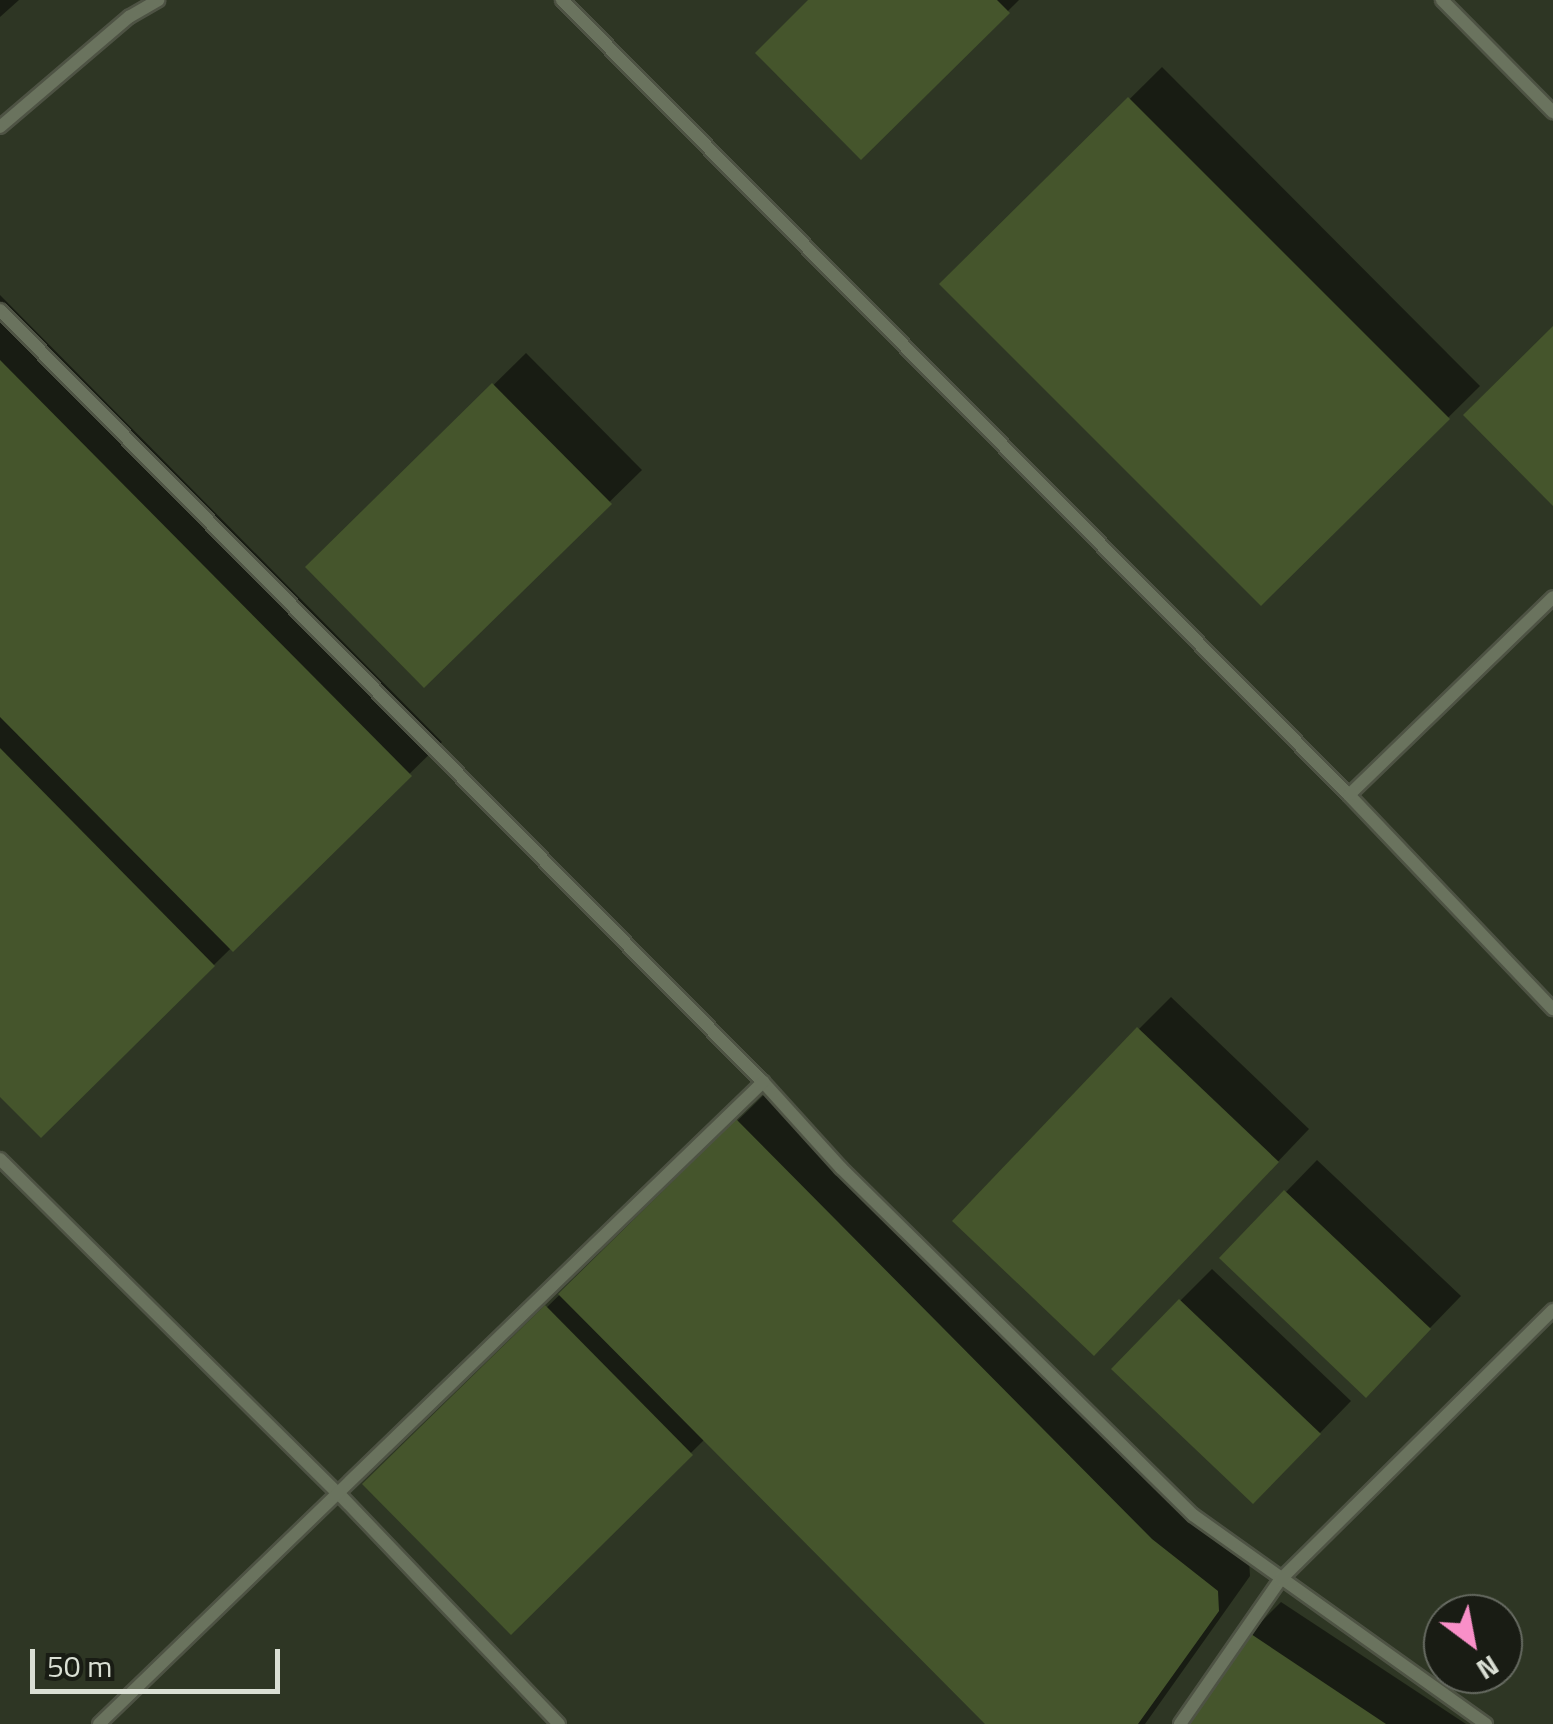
<!DOCTYPE html>
<html>
<head>
<meta charset="utf-8">
<style>
  body { margin:0 }
  #map { position:relative; width:1553px; height:1724px; overflow:hidden; background:#2e3624; font-family:"Titillium Web",sans-serif }
  div>[style] { position:absolute }
  [style*='--x'] { left:calc(var(--x)*1px); top:calc(var(--y)*1px); width:calc(var(--w)*1px); rotate:calc(var(--a)*1deg) }
  .shadow>* { inset:0; background:#0007 }
  .building>* { inset:0; background:#45552c }
  .roads { filter:drop-shadow(2px 0 #4e5344) drop-shadow(-2px 0 #4e5344) drop-shadow(0 2px #4e5344) drop-shadow(0 -2px #4e5344) }
  .lane>* { height:12px; margin:-6px; padding:0 6px; transform-origin:6px; border-radius:6px; background:#6a735e }
  span { translate:-50% -50%; white-space:nowrap; text-align:center; line-height:1.15; -webkit-text-stroke:8px #191c14; paint-order:stroke }
  .north { position:absolute; left:1423px; top:1594px; width:100px; height:100px; box-sizing:border-box; background:#191c14; border:2px solid #666a61; border-radius:50%; rotate:148deg; font-size:28px; font-weight:700; line-height:40px; text-align:center; color:#dadfd4 }
  .north::after { content:''; display:block; margin:auto; width:35px; height:45px; background:#f98fc8; clip-path:polygon(50% 0,100% 100%,50% 72%,0 100%) }
  .scale { position:absolute; left:30px; top:1649px; width:250px; height:45px; box-sizing:border-box; border:5px solid #dadfd4; border-top:0; padding-left:12px; font-size:30px; line-height:35px; white-space:nowrap; color:#dadfd4; -webkit-text-stroke:8px #191c14; paint-order:stroke }
</style>
</head>
<body>
<div id="map">
  <div class="shadow">
    <i style="clip-path:polygon(0 0,19px 0,0 17px)"></i>
    <i style="clip-path:polygon(812px 0,1019px 0,861px 157px)"></i>
    <i style="clip-path:polygon(1162px 67px,1480px 386px,1261px 603px,943px 284px)"></i>
    <i style="clip-path:polygon(0 295px,442px 742px,41px 1134px,0 1093px)"></i>
    <i style="clip-path:polygon(526px 353px,642px 470px,424px 684px,309px 567px)"></i>
    <i style="clip-path:polygon(1171px 997px,1309px 1129px,1126px 1321px,1139px 1029px)"></i>
    <i style="clip-path:polygon(770px 1089px,1184px 1507px,1249px 1559px,1250px 1576px,1145px 1724px,988px 1724px,705px 1439px,511px 1631px,366px 1484px)"></i>
    <i style="clip-path:polygon(1317px 1160px,1461px 1296px,1397px 1362px,1222px 1258px)"></i>
    <i style="clip-path:polygon(1212px 1269px,1351px 1401px,1285px 1469px,1180px 1301px)"></i>
    <i style="clip-path:polygon(1281px 1602px,1466px 1724px,1189px 1724px,1249px 1634px)"></i>
  </div>
  <div class="building">
    <i style="clip-path:polygon(808px 0,997px 0,1010px 13px,861px 160px,755px 53px)"></i>
    <i style="clip-path:polygon(1128px 97px,1450px 419px,1261px 606px,939px 284px)"></i>
    <i style="clip-path:polygon(1553px 326px,1553px 506px,1463px 415px)"></i>
    <i style="clip-path:polygon(0 360px,412px 776px,233px 952px,0 717px)"></i>
    <i style="clip-path:polygon(492px 383px,612px 504px,424px 688px,305px 567px)"></i>
    <i style="clip-path:polygon(0 748px,215px 966px,41px 1138px,0 1097px)"></i>
    <i style="clip-path:polygon(1137px 1027px,1279px 1162px,1094px 1356px,952px 1221px)"></i>
    <i style="clip-path:polygon(736px 1119px,1152px 1539px,1218px 1591px,1219px 1611px,1138px 1724px,985px 1724px,558px 1294px)"></i>
    <i style="clip-path:polygon(1284px 1190px,1431px 1329px,1366px 1398px,1219px 1258px)"></i>
    <i style="clip-path:polygon(1179px 1299px,1321px 1434px,1253px 1504px,1111px 1369px)"></i>
    <i style="clip-path:polygon(545px 1305px,693px 1455px,511px 1635px,362px 1484px)"></i>
    <i style="clip-path:polygon(1248px 1632px,1386px 1724px,1186px 1724px)"></i>
  </div>
  <div class="roads">
    <div class="lane">
      <i style="--x:562;--y:0;--w:1119;--a:45.29"></i>
      <i style="--x:1349;--y:795;--w:296;--a:46.4"></i>
      <i style="--x:1442;--y:0;--w:158;--a:45.3"></i>
      <i style="--x:0;--y:127;--w:170;--a:-40.5"></i>
      <i style="--x:129;--y:17;--w:34;--a:-30"></i>
      <i style="--x:0;--y:310;--w:1085;--a:45.34"></i>
      <i style="--x:763;--y:1082;--w:116;--a:47.8"></i>
      <i style="--x:841;--y:1168;--w:494;--a:44.6"></i>
      <i style="--x:1193;--y:1515;--w:360;--a:35.5"></i>
      <i style="--x:1349;--y:795;--w:284;--a:-44.1"></i>
      <i style="--x:0;--y:1159;--w:478;--a:44.7"></i>
      <i style="--x:340;--y:1495;--w:317;--a:46.3"></i>
      <i style="--x:99;--y:1724;--w:924;--a:-44.03"></i>
      <i style="--x:1180;--y:1724;--w:175;--a:-55.2"></i>
      <i style="--x:1280;--y:1580;--w:384;--a:-44.7"></i>
    </div>
  </div>
  <div class="north">N</div>
  <div class="scale">50 m</div>
</div>
</body>
</html>
